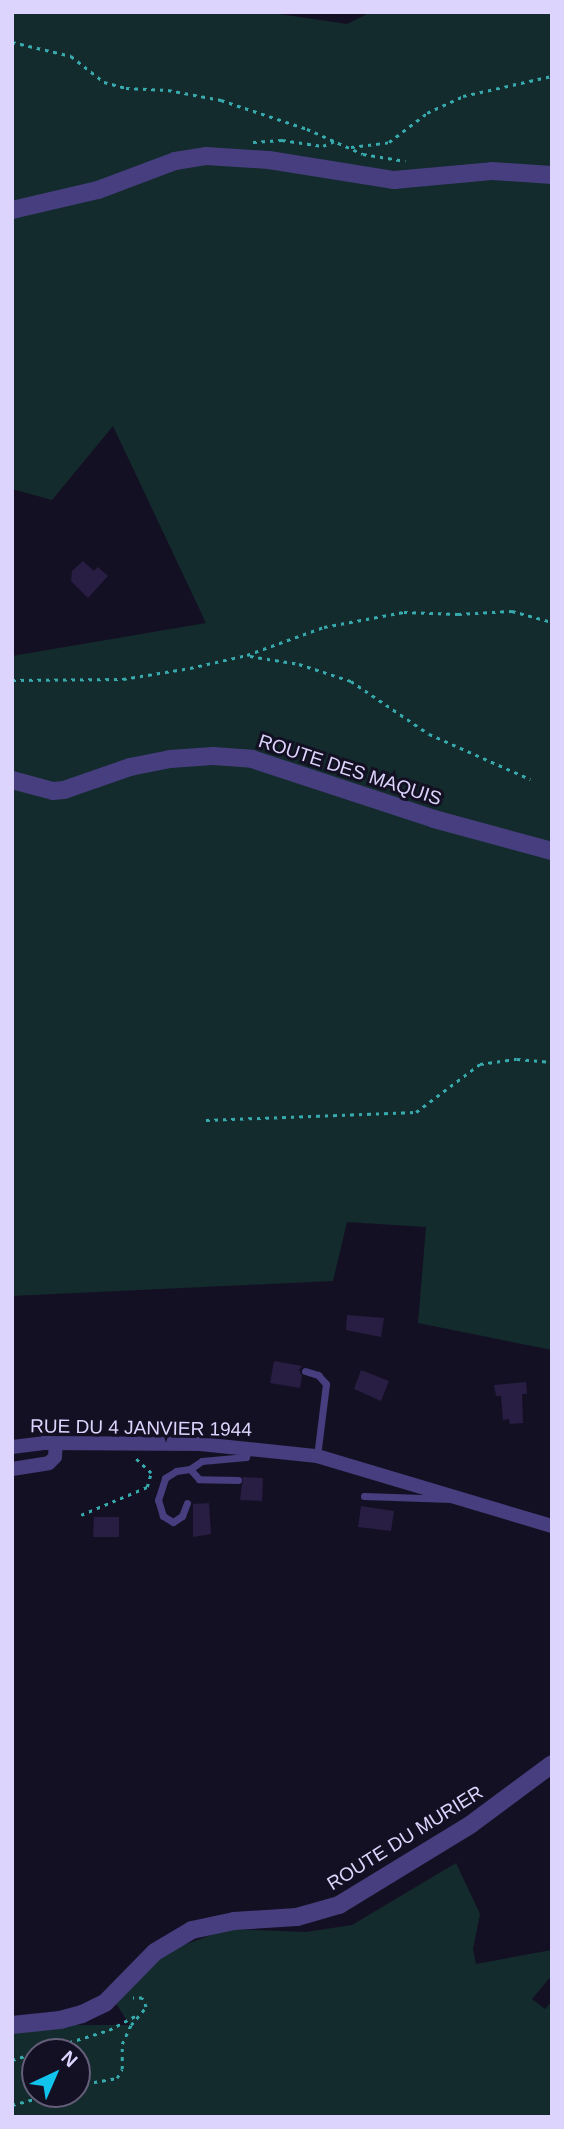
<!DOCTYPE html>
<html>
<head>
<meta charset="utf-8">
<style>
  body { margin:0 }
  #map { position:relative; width:564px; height:2129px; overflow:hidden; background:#141023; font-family:Arial,sans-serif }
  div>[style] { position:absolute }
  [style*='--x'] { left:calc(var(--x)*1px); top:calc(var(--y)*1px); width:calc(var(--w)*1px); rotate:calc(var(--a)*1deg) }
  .green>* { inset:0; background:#132b2c }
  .building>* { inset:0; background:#281d42 }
  .path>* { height:2.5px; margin-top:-1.25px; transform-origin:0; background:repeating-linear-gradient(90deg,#37aaad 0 3.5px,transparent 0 8.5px) }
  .service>* { height:7px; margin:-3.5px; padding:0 3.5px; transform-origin:3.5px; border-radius:3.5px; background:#463e7e }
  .minor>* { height:14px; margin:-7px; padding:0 7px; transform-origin:7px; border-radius:7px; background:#463e7e }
  .tertiary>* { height:18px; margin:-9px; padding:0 9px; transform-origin:9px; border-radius:9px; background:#463e7e }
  span { translate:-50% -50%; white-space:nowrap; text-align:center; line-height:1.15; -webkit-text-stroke:6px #141023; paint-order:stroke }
  .street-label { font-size:19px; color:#dcd4fc }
  .frame { position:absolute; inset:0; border:14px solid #dcd4fc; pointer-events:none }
  .north { position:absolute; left:21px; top:2038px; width:70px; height:70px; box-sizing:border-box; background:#141023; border:2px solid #645e7a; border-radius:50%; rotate:44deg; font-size:19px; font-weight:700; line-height:28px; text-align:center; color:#dcd4fc }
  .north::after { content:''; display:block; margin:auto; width:24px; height:32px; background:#10c4ed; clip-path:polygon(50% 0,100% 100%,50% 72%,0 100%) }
</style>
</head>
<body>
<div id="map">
  <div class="green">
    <i style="clip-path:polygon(12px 12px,266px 12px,347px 24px,371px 12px,552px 12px,552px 1350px,418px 1323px,426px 1227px,347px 1222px,333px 1281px,12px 1296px,12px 656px,206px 623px,113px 426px,52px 500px,12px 489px)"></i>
    <i style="clip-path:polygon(evenodd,456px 1863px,480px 1914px,473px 1949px,476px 1964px,552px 1950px,552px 1975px,532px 1999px,545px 2009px,552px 2001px,552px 2117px,12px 2117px,12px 2025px,130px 2025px,115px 2002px,165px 1952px,227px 1929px,306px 1932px,352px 1925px,456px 1863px,35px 2052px,77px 2052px,77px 2094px,35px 2094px,35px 2052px)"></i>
  </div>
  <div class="building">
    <i style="clip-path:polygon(83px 561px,94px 571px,98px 567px,108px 576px,88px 598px,71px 581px,72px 571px)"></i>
    <i style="clip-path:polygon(347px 1315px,384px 1318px,381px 1337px,346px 1330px)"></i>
    <i style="clip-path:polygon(274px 1361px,302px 1366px,299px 1370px,302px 1376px,300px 1388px,270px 1383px)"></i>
    <i style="clip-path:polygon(361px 1370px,389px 1381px,381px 1401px,354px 1389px)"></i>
    <i style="clip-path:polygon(526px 1382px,527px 1394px,522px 1394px,523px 1423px,510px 1424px,509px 1419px,503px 1420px,501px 1396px,496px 1396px,494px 1385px)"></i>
    <i style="clip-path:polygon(243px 1477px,263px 1478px,262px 1501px,240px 1500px)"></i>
    <i style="clip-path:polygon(209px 1503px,211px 1534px,193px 1537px,193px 1504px)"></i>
    <i style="clip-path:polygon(361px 1506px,394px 1511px,391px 1531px,358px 1527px)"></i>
    <i style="clip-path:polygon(94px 1517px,119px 1517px,119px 1537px,93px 1537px)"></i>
  </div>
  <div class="path">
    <i style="--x:12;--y:42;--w:61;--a:13.3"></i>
    <i style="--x:71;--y:56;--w:42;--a:38.2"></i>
    <i style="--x:104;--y:82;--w:23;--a:15"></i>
    <i style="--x:126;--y:88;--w:42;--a:2.7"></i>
    <i style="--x:168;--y:90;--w:54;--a:10.7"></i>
    <i style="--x:221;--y:100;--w:91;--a:18.6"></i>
    <i style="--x:307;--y:129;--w:61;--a:24.1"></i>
    <i style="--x:363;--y:154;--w:43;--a:9.5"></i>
    <i style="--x:253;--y:142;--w:29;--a:-4"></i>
    <i style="--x:282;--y:140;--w:41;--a:8.3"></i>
    <i style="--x:323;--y:146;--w:13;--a:-23"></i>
    <i style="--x:351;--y:147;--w:38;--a:-7"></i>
    <i style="--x:389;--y:142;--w:48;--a:-37.3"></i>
    <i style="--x:427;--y:113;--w:40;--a:-25"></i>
    <i style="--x:463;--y:96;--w:91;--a:-12.7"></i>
    <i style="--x:250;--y:656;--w:50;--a:9.3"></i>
    <i style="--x:299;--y:664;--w:55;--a:18.1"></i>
    <i style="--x:351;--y:681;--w:94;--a:34.2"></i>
    <i style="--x:429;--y:734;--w:111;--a:24"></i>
    <i style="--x:12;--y:680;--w:111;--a:-0.5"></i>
    <i style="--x:123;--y:679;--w:68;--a:-9.3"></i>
    <i style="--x:190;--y:668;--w:58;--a:-12.8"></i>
    <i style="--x:247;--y:655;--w:82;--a:-20"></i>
    <i style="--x:324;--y:627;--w:81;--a:-10.6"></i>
    <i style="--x:404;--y:612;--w:54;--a:2.1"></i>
    <i style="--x:458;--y:614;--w:54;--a:-3.2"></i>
    <i style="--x:512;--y:611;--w:41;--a:15.4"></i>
    <i style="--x:206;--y:1120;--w:210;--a:-2.2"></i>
    <i style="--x:416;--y:1112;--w:80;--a:-36.9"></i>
    <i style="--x:480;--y:1064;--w:37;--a:-8"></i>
    <i style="--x:517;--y:1059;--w:35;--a:5"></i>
    <i style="--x:81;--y:1515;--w:72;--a:-23"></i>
    <i style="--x:147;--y:1487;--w:15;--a:-74"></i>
    <i style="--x:151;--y:1473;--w:21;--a:-137"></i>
    <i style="--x:12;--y:2060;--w:102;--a:-17.2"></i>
    <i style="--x:109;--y:2030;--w:32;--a:-28"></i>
    <i style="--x:77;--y:2085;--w:41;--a:-9.9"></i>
    <i style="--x:117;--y:2078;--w:10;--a:-61"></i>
    <i style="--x:122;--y:2069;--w:25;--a:-90"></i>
    <i style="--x:122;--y:2044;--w:21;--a:-65"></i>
    <i style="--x:131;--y:2025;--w:23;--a:-50"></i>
    <i style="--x:146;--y:2007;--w:10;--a:-114"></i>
    <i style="--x:142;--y:1998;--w:9;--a:180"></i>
    <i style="--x:12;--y:2105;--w:42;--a:-15"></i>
  </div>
  <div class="service">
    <i style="--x:305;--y:1371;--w:14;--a:17"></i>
    <i style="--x:318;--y:1375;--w:12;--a:48"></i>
    <i style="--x:326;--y:1384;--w:73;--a:97.1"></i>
    <i style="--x:238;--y:1480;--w:39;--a:-179"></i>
    <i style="--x:199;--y:1479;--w:13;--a:-132"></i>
    <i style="--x:190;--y:1469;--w:14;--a:-34"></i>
    <i style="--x:202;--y:1461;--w:44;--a:-5.2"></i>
    <i style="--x:246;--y:1457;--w:9;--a:-72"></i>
    <i style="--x:364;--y:1496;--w:87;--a:2"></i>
    <i style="--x:187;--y:1503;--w:14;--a:111"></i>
    <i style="--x:182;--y:1516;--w:11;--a:146"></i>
    <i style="--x:173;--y:1522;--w:12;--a:-149"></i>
    <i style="--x:163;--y:1516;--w:17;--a:-107"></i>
    <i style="--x:158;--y:1500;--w:23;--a:-72"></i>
    <i style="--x:165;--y:1478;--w:13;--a:-32"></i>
    <i style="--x:176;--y:1471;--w:14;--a:-8"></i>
  </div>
  <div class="minor">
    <i style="--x:12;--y:1447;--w:32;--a:-7"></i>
    <i style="--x:44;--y:1443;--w:156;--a:0.4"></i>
    <i style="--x:200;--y:1444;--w:118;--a:5.9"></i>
    <i style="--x:317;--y:1456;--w:245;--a:16.6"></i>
    <i style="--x:12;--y:1469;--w:37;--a:-9"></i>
    <i style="--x:49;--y:1463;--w:8;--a:-45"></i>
    <i style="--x:55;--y:1457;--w:13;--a:-86"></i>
  </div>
  <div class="tertiary">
    <i style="--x:12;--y:210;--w:88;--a:-13.1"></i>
    <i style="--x:98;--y:190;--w:82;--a:-20.6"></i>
    <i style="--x:175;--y:161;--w:31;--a:-9"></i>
    <i style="--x:206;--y:156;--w:63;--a:3.6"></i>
    <i style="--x:269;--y:160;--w:127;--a:9.1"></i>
    <i style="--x:394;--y:180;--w:98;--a:-5.2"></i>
    <i style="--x:492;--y:171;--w:60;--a:3.8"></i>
    <i style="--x:12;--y:780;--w:42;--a:15"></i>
    <i style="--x:53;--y:791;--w:11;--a:-5"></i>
    <i style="--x:64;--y:790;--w:70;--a:-19.2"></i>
    <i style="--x:130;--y:767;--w:41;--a:-11.3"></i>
    <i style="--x:170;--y:759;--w:43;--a:-4"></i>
    <i style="--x:213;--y:756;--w:39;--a:4"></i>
    <i style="--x:252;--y:759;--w:192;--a:18.2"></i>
    <i style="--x:434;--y:819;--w:122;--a:15.2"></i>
    <i style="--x:12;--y:2025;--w:48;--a:-5.9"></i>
    <i style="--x:60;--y:2020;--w:23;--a:-15"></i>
    <i style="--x:82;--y:2014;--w:25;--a:-26"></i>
    <i style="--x:105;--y:2003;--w:71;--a:-45.6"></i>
    <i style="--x:155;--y:1952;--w:43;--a:-30.7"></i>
    <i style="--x:192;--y:1930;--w:43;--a:-12.1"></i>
    <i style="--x:234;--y:1921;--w:63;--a:-3.6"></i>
    <i style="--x:297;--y:1917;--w:44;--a:-15.9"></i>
    <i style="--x:339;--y:1905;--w:153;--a:-31.4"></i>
    <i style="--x:470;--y:1825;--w:102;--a:-36.6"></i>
  </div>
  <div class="street-label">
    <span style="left:350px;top:770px;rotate:18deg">ROUTE DES MAQUIS</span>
    <span style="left:141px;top:1428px;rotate:1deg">RUE DU 4 JANVIER 1944</span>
    <span style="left:405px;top:1838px;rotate:-32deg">ROUTE DU MURIER</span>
  </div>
  <div class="frame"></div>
  <div class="north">N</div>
</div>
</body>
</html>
